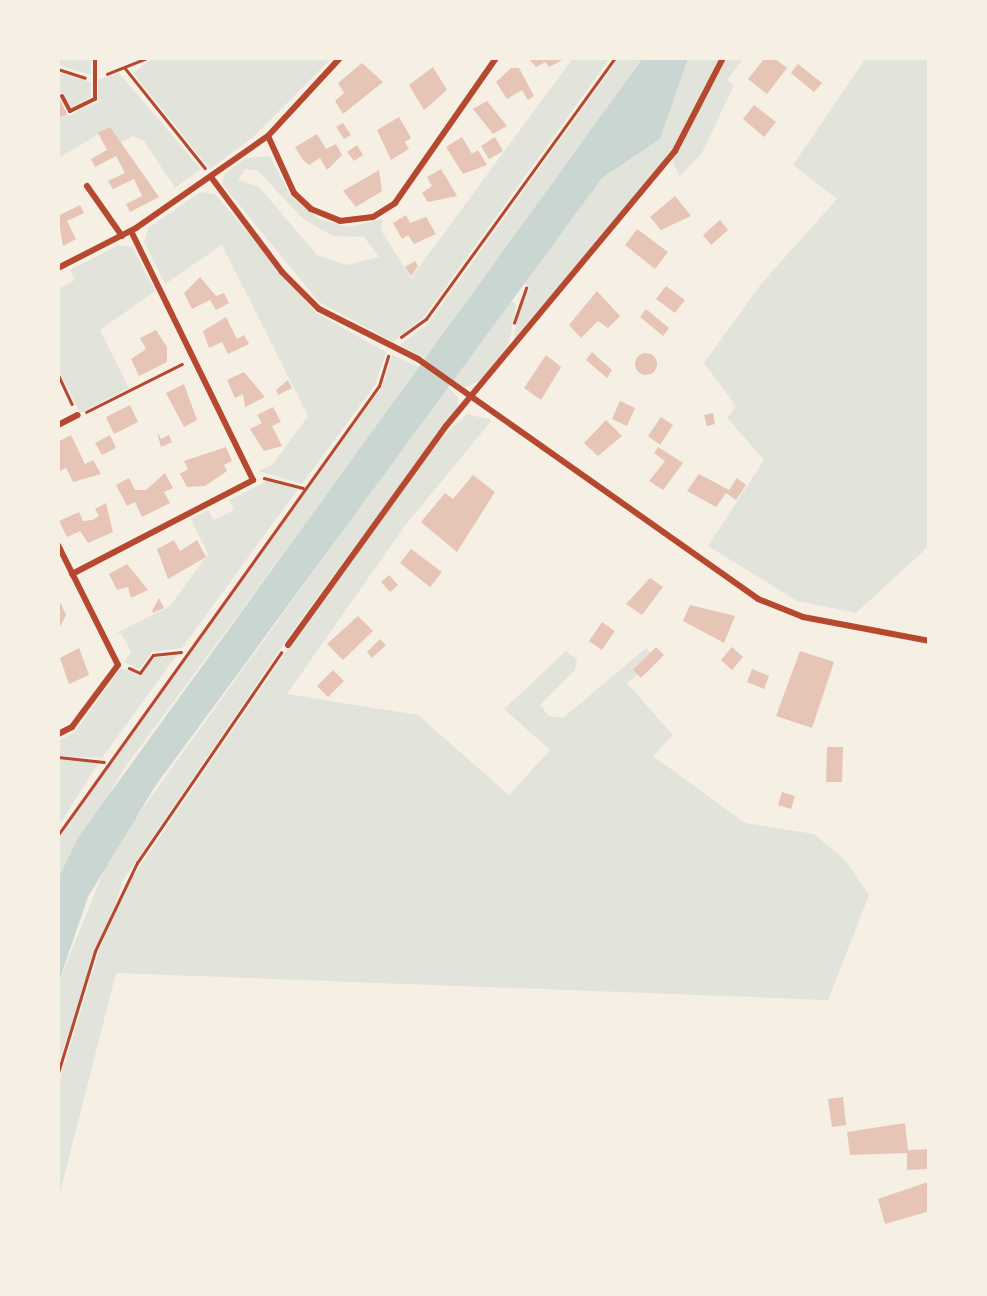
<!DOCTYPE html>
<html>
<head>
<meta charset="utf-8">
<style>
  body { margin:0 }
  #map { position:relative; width:987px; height:1296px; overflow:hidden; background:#f6efe4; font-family:Lato,sans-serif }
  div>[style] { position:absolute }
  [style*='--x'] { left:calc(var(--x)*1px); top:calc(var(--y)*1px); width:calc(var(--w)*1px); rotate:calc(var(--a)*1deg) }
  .green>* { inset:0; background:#e2e4dc }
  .water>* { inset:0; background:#c9d6d2 }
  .building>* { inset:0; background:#e6c5b7 }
  .round { border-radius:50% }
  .path>* { height:2.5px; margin:-1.25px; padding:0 1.25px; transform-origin:1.25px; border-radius:1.25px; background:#b5482f }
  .service>* { height:4px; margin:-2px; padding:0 2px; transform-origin:2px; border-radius:2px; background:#b5482f }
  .minor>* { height:6px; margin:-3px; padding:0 3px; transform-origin:3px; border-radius:3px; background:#b5482f }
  span { translate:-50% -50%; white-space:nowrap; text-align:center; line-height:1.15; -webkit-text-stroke:8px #f6efe4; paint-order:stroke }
  .frame { position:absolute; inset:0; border:60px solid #f6efe4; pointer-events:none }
</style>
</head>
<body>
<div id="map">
  <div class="green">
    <i style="clip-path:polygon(58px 58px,91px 58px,91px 75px,58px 65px)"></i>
    <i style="clip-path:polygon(153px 58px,332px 58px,252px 138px,210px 169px,133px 73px)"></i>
    <i style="clip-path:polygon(evenodd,573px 58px,610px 58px,424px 317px,393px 342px,319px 302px,222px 184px,225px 173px,246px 158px,270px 156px,290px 195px,319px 219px,349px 227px,382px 219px,381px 230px,411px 278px,573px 58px,245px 169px,258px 171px,303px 219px,333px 236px,364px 237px,379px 257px,347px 265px,317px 255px,259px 187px,238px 180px,245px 169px)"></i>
    <i style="clip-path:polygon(619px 58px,643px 58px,428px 360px,400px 345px,429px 323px)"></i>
    <i style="clip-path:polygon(719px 58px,672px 151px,514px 339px,519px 303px,530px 288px,524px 283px,602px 178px,660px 139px,686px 59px)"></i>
    <i style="clip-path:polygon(727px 58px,744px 58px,727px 80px,734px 85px,702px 153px,680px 176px,672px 161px)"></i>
    <i style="clip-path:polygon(866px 58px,929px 58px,930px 545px,856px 613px,797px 601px,708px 546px,764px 460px,727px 418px,736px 406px,704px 363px,761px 284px,837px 199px,793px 165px)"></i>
    <i style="clip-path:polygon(58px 73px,91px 82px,91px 97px,71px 107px,63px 92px,58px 95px)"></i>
    <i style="clip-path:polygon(119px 73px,201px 169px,175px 188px,144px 141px,133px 136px,119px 143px,110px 127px,59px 158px,58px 96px,68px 116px,98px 102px,98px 80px)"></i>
    <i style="clip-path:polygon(200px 192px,215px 194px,316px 313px,386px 352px,375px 385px,302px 484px,259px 471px,273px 464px,308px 416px,222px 245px,165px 284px,144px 242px,148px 228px)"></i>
    <i style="clip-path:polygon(118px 245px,132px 247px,155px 291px,100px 330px,129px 388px,80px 413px,58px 369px,58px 289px,75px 280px,70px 270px)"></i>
    <i style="clip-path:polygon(511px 301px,516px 305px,509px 344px,484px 378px,465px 388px,453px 380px)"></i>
    <i style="clip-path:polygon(392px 355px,421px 368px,123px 770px,58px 879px,58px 842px,92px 785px,382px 387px)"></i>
    <i style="clip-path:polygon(447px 386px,458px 397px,457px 408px,299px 622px,124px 879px,58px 1063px,58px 984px,112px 851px)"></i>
    <i style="clip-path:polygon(467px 414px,492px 420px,404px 527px,287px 694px,418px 715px,509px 795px,550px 750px,504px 709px,566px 651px,577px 659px,575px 670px,540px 705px,549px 716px,563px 718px,646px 648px,655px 658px,627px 683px,673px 735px,653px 756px,745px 823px,814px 834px,845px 860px,869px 895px,828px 1000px,116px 973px,58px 1201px,58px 1086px,99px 951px,130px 881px,301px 630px,441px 438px)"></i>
    <i style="clip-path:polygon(271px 479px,298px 489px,182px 648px,152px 652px,139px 669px,124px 662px,131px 652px,121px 633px,111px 636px,170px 606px,208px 554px,191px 519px,208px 510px,214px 520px,234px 510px,229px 500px)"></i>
    <i style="clip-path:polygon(177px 655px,102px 758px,58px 756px,58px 741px,75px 732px,121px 668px,140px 676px,155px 658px)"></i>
    <i style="clip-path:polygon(58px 760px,99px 762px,58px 827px)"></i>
  </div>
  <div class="water">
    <i style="clip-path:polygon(643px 58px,688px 58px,660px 139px,602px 178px,156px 785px,88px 897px,58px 984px,58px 879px,79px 836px)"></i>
  </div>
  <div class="building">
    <i style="clip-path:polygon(528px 58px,566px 58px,549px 67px,546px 62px,536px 67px)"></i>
    <i style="clip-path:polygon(774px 58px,787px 68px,767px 94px,748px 79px,765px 58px)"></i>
    <i style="clip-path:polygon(362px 63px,383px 82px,343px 114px,335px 101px,344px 93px,338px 83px)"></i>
    <i style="clip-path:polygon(798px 64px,822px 83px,814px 92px,791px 73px)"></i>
    <i style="clip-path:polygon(433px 67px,447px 90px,424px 110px,409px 85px)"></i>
    <i style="clip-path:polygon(511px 68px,519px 68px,534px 96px,528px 100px,522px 90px,507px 99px,496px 82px)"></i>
    <i style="clip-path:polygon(58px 96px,67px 114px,58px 118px)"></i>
    <i style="clip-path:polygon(487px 101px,507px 126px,493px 134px,473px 109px)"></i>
    <i style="clip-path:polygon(754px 105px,776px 122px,764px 137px,743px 119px)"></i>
    <i style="clip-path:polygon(399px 117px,411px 138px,405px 142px,409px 149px,391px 160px,377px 130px)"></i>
    <i style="clip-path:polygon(343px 123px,351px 135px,344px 139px,336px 127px)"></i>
    <i style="clip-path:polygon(110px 127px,159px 197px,130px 212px,126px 204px,142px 196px,134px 179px,113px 189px,108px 181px,125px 173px,116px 156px,95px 167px,91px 159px,107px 150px,98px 133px)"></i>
    <i style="clip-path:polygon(317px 134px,326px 149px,336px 144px,342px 155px,327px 170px,320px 158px,309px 165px,303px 160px,295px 147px)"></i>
    <i style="clip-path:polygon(462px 137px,472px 154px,478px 150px,487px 165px,463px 174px,446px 147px)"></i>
    <i style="clip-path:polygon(495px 137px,503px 151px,489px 159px,481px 146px)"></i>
    <i style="clip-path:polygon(357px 145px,363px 155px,354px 161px,347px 152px)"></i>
    <i style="clip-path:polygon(441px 169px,457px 196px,428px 202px,422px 193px,432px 186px,427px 177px)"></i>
    <i style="clip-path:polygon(379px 170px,382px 191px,356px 207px,343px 191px)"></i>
    <i style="clip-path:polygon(675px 196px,691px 216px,661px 230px,650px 217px)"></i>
    <i style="clip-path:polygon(80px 205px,84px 213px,67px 221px,76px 239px,63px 246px,58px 216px)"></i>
    <i style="clip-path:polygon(406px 215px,410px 223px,426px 217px,436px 234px,414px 244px,408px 235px,402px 239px,393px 223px)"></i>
    <i style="clip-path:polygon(720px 220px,728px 230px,711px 245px,703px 235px)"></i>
    <i style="clip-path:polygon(637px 229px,668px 252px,655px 269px,625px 245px)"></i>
    <i style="clip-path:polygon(415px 261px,418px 266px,411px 276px,405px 267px)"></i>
    <i style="clip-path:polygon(200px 277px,216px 296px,224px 293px,229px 303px,216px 310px,210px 300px,192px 309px,184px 293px)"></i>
    <i style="clip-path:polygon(666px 286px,685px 300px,675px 313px,656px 299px)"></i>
    <i style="clip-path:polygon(597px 291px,620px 316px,608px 328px,598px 321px,581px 338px,569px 325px)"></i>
    <i style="clip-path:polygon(646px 309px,669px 328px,663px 336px,640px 317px)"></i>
    <i style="clip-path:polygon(226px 317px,237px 339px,244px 335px,249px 344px,228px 354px,222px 342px,209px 348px,203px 331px)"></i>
    <i style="clip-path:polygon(156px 330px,167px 347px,167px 362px,139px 376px,131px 359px,146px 349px,140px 338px)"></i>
    <i style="clip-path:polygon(592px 352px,612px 370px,607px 378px,586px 360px)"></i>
    <i class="round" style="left:635px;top:353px;width:22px;height:22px"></i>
    <i style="clip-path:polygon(546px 355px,561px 367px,541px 400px,524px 388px)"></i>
    <i style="clip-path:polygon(244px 372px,265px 397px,245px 407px,243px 394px,235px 398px,227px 380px)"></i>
    <i style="clip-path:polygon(288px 380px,292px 388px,278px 395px,276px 390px)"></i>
    <i style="clip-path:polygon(184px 384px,197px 420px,184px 427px,166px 393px)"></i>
    <i style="clip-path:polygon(620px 401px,635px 408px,627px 426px,612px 419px)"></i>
    <i style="clip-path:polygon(130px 405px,138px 422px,114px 434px,106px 417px)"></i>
    <i style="clip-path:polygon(273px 407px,281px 422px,272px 426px,282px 446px,264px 451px,250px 429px,262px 423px,257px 415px)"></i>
    <i style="clip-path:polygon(713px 413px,715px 424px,707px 426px,704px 415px)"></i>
    <i style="clip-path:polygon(661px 417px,673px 425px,660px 445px,648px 436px)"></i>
    <i style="clip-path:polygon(606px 420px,622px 436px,598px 456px,584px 443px)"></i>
    <i style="clip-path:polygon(157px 432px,161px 439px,169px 435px,172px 442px,161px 447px)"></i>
    <i style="clip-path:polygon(71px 435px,85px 464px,93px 460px,101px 474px,73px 482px,66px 468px,58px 472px,58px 442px)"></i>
    <i style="clip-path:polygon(110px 435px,116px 448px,102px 455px,95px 443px)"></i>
    <i style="clip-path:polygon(226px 447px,232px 461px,224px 465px,227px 471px,205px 486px,187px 487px,180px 474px,188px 469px,184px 461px)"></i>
    <i style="clip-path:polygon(658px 447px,683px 463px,663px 490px,649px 481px,665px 461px,654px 453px)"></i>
    <i style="clip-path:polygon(165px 473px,173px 488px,164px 492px,170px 503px,142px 517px,135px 502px,127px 506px,116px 485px,129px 478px,135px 490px,146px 490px)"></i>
    <i style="clip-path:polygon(699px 474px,729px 490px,737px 478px,746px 485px,736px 500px,726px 493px,716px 507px,687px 491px)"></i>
    <i style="clip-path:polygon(473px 475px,495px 492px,457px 552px,421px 522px,445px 493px,453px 499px)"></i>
    <i style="clip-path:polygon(106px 503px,113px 532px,88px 543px,80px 531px,67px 537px,59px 521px,79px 512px,83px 521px,92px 520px,99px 516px,95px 509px)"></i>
    <i style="clip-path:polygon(174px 540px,180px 551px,197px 540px,206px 557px,168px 579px,157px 549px)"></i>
    <i style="clip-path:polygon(411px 549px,442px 572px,430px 587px,400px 563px)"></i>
    <i style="clip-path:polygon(127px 564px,148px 590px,131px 598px,128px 587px,117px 590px,109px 574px)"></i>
    <i style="clip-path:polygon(389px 575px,398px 585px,390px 592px,381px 582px)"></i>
    <i style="clip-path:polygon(650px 578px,663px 587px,642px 615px,626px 604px)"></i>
    <i style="clip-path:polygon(58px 598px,66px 615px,60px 627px,58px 627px)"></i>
    <i style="clip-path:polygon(159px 598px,164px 608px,153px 613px,152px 611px)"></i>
    <i style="clip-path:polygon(690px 605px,735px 616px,724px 643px,683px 621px)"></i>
    <i style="clip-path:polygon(358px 616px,373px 631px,343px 660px,327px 644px)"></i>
    <i style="clip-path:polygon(602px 622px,615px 631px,602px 650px,589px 641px)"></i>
    <i style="clip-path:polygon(380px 639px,386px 645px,372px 658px,367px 652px)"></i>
    <i style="clip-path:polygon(656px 647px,664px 655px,641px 678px,633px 670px)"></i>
    <i style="clip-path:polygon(732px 647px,743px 657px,732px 670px,721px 660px)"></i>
    <i style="clip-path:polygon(79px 648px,89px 675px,69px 684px,60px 658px)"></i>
    <i style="clip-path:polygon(800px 651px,834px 662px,812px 728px,776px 716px)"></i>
    <i style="clip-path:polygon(752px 669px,769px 676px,764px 689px,747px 682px)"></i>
    <i style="clip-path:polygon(333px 670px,344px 681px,328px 697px,317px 686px)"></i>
    <i style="clip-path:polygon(827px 747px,843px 747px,842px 782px,826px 782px)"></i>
    <i style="clip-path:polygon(782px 792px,795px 796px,791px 809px,778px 805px)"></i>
    <i style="clip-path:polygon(843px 1097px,846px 1125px,832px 1127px,828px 1099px)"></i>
    <i style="clip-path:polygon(905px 1123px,908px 1150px,930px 1149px,930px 1169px,907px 1170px,907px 1153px,850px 1155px,847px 1132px)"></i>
    <i style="clip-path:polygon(928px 1182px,930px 1211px,885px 1224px,878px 1199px)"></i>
  </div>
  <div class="path">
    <i style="--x:125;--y:68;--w:128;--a:51.3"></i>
    <i style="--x:58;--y:69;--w:28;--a:18"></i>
    <i style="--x:107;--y:74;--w:43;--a:-21.8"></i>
    <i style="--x:514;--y:323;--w:37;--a:-71"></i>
    <i style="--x:401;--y:337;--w:31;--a:-36"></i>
    <i style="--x:426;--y:319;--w:322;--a:-54.1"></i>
    <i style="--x:58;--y:374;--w:33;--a:65"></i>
    <i style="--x:86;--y:412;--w:107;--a:-26.6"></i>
    <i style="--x:264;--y:478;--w:40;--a:14.4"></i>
    <i style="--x:129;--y:668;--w:12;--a:24"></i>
    <i style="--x:140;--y:673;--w:22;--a:-54"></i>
    <i style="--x:153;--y:655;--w:28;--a:-6"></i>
    <i style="--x:58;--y:757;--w:46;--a:6.2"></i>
    <i style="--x:58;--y:835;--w:552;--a:-54.44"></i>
    <i style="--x:379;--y:386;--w:31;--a:-73"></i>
    <i style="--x:58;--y:1073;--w:127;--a:-73.1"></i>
    <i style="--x:95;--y:951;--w:98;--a:-64.5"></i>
    <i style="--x:137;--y:863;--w:255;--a:-55.6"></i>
  </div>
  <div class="service">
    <i style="--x:62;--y:96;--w:17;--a:62"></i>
    <i style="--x:70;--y:111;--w:28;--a:-26"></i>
    <i style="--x:95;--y:99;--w:41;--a:-90"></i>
  </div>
  <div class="minor">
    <i style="--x:268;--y:136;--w:63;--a:65.5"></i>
    <i style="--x:294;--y:193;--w:23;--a:43"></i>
    <i style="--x:311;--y:209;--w:31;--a:22"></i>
    <i style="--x:340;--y:221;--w:33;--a:-7"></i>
    <i style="--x:373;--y:217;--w:26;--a:-32"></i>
    <i style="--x:395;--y:203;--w:177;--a:-55.1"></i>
    <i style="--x:211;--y:177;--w:119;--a:53.2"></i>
    <i style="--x:282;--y:272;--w:52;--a:45"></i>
    <i style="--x:319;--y:309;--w:111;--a:26.8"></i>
    <i style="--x:418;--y:359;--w:416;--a:35.2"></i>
    <i style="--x:758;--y:599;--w:48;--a:21.8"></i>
    <i style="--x:803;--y:617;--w:129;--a:10.7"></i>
    <i style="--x:87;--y:186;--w:61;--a:55"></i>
    <i style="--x:58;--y:268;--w:88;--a:-27.1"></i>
    <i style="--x:136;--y:228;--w:161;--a:-34.9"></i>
    <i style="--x:268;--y:136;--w:106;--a:-47.3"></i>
    <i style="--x:58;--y:425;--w:22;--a:-27"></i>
    <i style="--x:58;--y:545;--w:134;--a:63.4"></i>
    <i style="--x:118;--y:665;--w:77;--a:126.6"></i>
    <i style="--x:72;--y:727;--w:16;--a:153"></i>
    <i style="--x:72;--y:574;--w:204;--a:-27.4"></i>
    <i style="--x:253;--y:480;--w:277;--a:-116.1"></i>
    <i style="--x:288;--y:645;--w:270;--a:-54.2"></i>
    <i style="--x:446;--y:426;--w:358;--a:-50.2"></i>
    <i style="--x:675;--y:151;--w:105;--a:-62.7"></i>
  </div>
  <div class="frame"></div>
</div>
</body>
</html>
